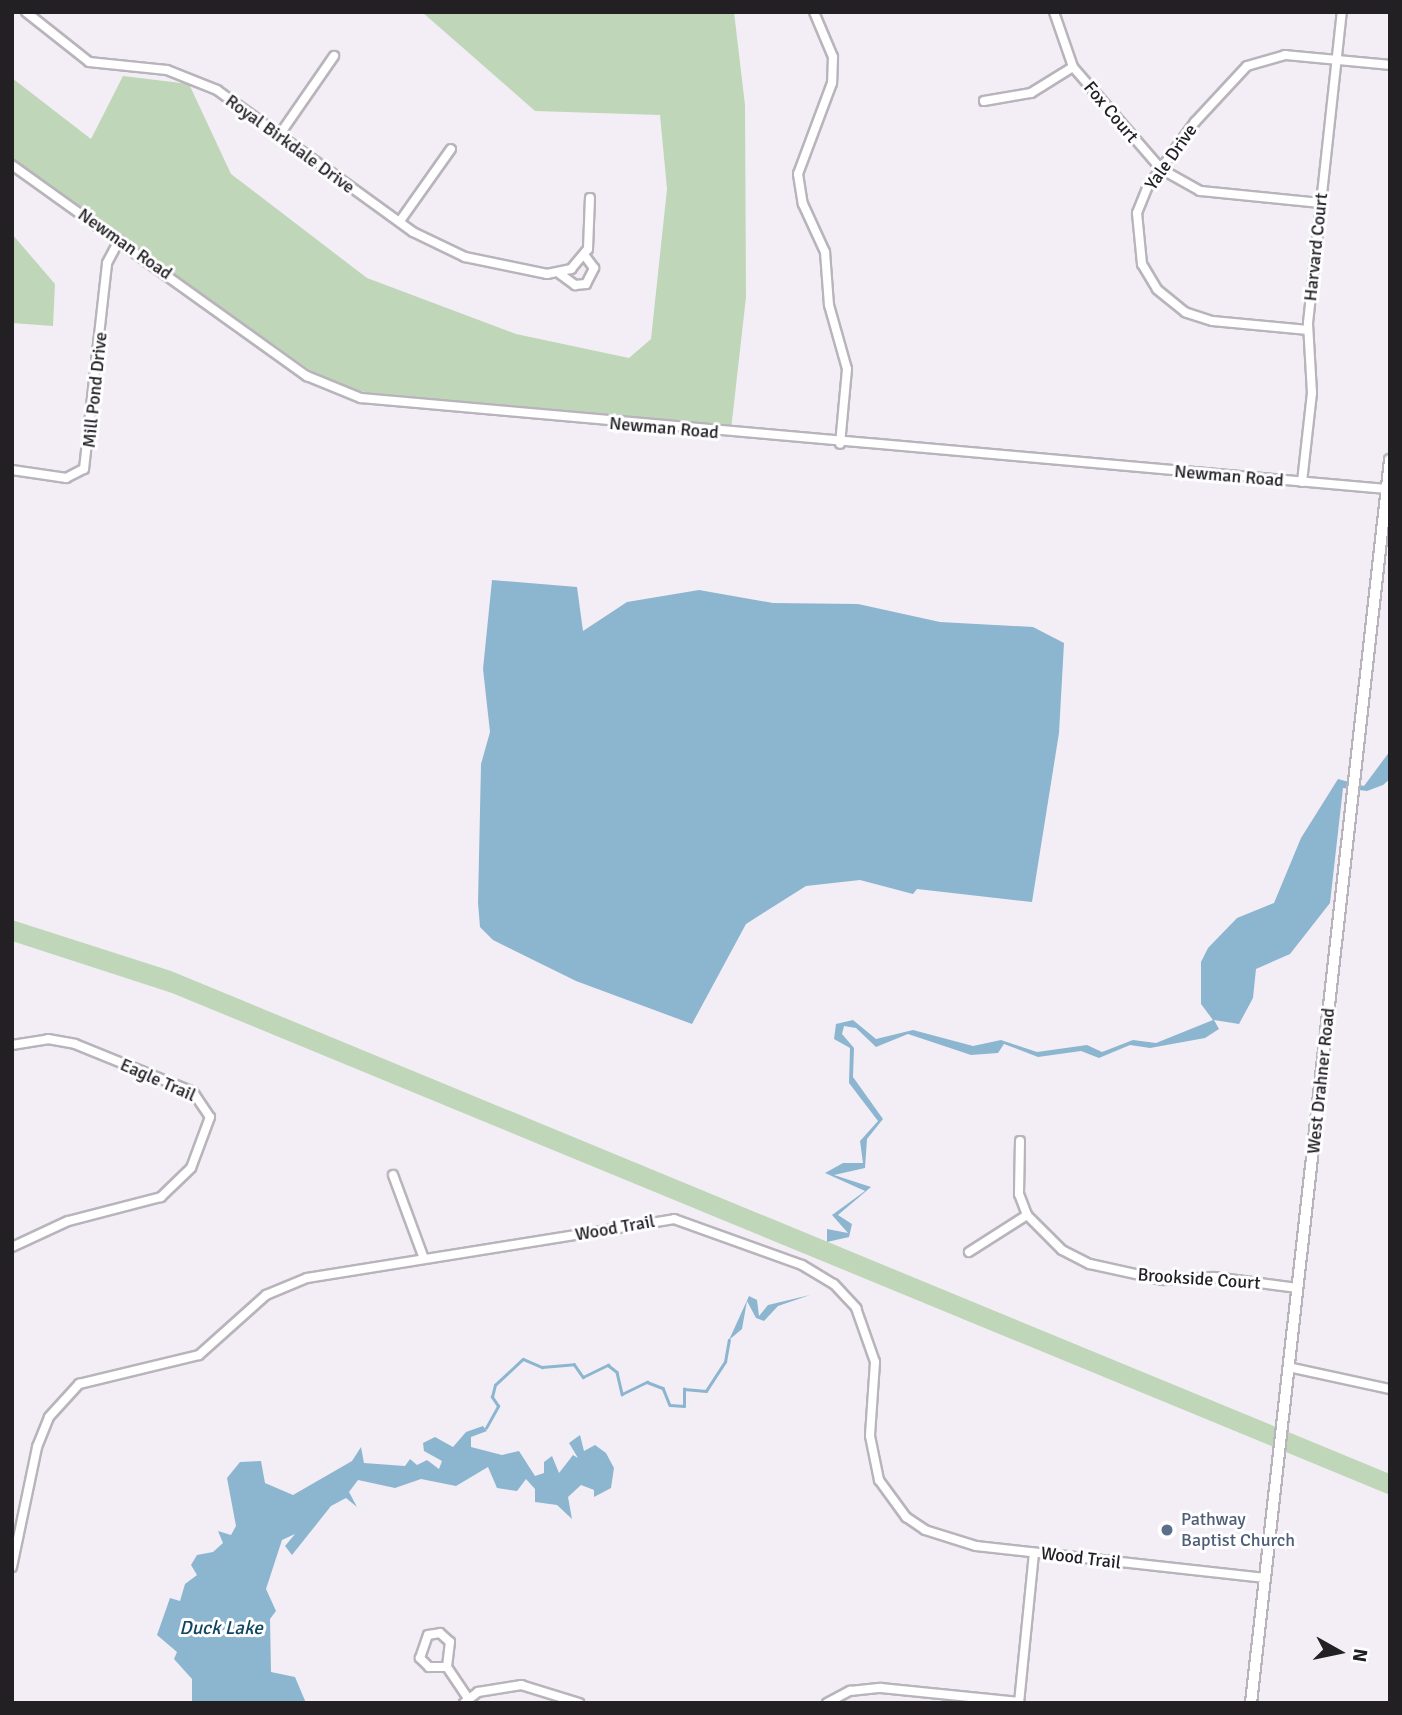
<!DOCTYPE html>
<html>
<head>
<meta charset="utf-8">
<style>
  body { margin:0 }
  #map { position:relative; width:1402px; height:1715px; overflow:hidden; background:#f3eef6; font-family:Signika,sans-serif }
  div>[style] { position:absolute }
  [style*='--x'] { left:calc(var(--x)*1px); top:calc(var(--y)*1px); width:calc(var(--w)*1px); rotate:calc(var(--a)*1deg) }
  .green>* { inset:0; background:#bfd6b8 }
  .water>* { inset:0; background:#8cb6cf }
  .stream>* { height:2.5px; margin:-1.25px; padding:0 1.25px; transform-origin:1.25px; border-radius:1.25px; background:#8cb6cf }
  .roads { filter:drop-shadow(2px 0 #b9b4bb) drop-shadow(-2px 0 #b9b4bb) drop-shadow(0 2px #b9b4bb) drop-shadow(0 -2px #b9b4bb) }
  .minor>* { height:8px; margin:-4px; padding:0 4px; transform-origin:4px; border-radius:4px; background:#fff }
  .tertiary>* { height:10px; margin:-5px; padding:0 5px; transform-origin:5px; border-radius:5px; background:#fff }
  .dots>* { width:19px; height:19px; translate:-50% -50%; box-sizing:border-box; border:4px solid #fefdff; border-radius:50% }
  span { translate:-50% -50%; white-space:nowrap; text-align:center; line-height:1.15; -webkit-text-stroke:6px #fefdff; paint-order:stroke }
  .street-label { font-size:18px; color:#222023 }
  .service-label { font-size:18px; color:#4e5e75 }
  .left { translate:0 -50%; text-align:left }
  .water-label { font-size:19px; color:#0e465f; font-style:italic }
  .frame { position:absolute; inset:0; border:14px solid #222023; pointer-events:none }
  .north { position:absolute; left:1304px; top:1617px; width:70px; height:70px; -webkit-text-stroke:5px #fefdff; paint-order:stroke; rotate:99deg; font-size:19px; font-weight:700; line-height:28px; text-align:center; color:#222023 }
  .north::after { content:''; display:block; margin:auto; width:24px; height:32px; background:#222023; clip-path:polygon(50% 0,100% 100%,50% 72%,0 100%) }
</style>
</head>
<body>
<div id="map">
  <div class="green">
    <i style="clip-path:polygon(422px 12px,734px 12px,745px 105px,746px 297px,731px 430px,388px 398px,327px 382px,12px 160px,12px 78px,91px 139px,123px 76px,189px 84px,231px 174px,367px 278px,516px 334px,629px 358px,651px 339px,667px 189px,660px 115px,535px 111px)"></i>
    <i style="clip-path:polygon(12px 234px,55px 284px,53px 326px,12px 323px)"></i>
    <i style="clip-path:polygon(12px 920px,171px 971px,1390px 1474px,1390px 1495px,172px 993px,12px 941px)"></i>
  </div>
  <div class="water">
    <i style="clip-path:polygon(492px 580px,577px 587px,583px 631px,627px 602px,699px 590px,773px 603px,858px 604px,940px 622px,1033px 627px,1064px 643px,1059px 733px,1032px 902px,917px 889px,913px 894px,860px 880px,806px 886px,746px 924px,692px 1024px,576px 981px,493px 940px,480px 927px,478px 903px,481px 764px,490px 732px,483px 669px)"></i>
    <i style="clip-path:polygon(1390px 751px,1390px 779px,1383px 785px,1367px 791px,1343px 788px,1330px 903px,1290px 954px,1256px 969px,1253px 998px,1239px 1024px,1214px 1020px,1219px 1029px,1205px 1038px,1150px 1048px,1130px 1045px,1099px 1058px,1081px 1051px,1038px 1057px,1004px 1044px,998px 1053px,971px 1055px,908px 1034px,876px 1047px,856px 1028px,844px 1026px,842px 1034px,854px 1048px,853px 1077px,883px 1119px,867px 1139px,865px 1168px,834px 1175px,871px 1187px,838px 1215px,852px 1224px,849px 1237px,827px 1242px,827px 1229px,848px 1233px,832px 1215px,865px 1191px,825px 1173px,843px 1163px,863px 1163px,860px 1141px,878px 1121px,849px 1083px,850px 1048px,834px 1039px,836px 1024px,853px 1020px,876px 1039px,913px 1030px,973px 1046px,1001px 1040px,1037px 1052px,1087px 1045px,1102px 1052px,1133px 1040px,1156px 1043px,1213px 1020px,1201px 1004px,1201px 962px,1208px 948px,1237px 918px,1274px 903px,1301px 838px,1338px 779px,1364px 786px)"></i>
    <i style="clip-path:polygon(810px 1295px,778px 1306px,764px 1321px,756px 1318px,747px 1301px,742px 1329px,729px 1340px,749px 1296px,757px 1300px,759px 1316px,768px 1305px)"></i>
    <i style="clip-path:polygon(483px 1426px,487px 1431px,471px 1437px,471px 1447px,502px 1455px,519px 1451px,535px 1476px,544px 1473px,544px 1462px,552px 1456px,559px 1473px,573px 1455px,578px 1458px,569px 1443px,580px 1435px,584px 1451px,595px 1445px,606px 1453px,614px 1468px,611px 1488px,594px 1497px,594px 1490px,581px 1485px,568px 1497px,572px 1519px,557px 1505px,535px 1502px,535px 1489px,526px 1479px,517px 1491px,497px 1488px,488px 1467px,456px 1486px,421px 1479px,395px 1488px,358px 1480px,349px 1492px,357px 1507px,346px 1498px,331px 1506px,292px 1555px,285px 1546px,295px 1534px,282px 1540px,266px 1589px,276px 1611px,270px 1619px,271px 1672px,295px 1677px,306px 1703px,192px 1703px,192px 1679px,174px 1659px,177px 1652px,157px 1635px,170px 1598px,180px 1601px,185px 1584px,197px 1575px,191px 1565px,197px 1555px,213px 1552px,223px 1543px,218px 1531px,231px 1535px,236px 1526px,227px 1478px,240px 1462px,261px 1461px,265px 1483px,293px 1495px,352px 1461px,361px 1447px,364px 1463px,405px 1466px,410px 1459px,417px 1465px,427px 1460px,439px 1469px,442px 1461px,424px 1451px,423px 1443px,435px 1437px,453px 1447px,466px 1432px)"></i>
  </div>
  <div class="stream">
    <i style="--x:486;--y:1428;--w:25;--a:-61"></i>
    <i style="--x:498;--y:1406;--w:11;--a:-124"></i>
    <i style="--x:492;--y:1397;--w:12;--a:-76"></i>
    <i style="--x:495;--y:1385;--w:38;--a:-43"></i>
    <i style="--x:523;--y:1359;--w:21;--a:23"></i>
    <i style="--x:542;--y:1367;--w:32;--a:-5"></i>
    <i style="--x:574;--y:1364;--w:16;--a:55"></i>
    <i style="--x:583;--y:1377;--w:28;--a:-26"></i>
    <i style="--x:608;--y:1365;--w:11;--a:38"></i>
    <i style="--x:617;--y:1372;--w:23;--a:77"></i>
    <i style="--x:622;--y:1394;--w:28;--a:-26"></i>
    <i style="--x:647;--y:1382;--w:17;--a:21"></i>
    <i style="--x:663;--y:1388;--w:18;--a:68"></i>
    <i style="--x:670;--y:1405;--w:14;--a:4"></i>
    <i style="--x:684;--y:1406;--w:17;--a:-90"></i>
    <i style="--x:684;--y:1389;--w:22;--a:5"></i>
    <i style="--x:706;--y:1391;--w:35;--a:-57"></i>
    <i style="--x:725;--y:1362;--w:22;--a:-80"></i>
  </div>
  <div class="roads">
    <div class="minor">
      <i style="--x:26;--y:12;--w:80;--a:38.4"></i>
      <i style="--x:89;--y:62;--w:78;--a:5.9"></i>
      <i style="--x:167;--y:70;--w:54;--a:21.8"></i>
      <i style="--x:217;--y:90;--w:242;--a:35.9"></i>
      <i style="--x:413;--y:232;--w:58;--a:25.7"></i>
      <i style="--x:465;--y:257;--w:84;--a:11.7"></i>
      <i style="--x:547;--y:274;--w:25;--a:-12"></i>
      <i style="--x:571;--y:269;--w:26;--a:-50"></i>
      <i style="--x:588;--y:249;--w:51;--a:-87.8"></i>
      <i style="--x:814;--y:12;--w:49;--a:67.1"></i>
      <i style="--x:833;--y:57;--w:26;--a:92"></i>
      <i style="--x:832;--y:83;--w:97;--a:110.5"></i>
      <i style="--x:798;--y:174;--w:30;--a:81"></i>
      <i style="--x:803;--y:204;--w:53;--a:65.4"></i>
      <i style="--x:825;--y:252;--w:53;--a:85.7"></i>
      <i style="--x:829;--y:305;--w:66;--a:74.3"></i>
      <i style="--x:847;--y:369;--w:75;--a:95.3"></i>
      <i style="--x:1054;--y:12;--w:58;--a:70.9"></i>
      <i style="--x:1073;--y:67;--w:135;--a:49.2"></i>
      <i style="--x:1161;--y:169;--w:45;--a:29.4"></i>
      <i style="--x:1200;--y:191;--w:122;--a:5.7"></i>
      <i style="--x:984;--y:101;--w:48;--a:-9.7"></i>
      <i style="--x:1031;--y:93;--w:49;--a:-31.8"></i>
      <i style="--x:280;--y:134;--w:95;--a:-55.3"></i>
      <i style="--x:12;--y:165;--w:363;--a:35.6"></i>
      <i style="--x:307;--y:376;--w:58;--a:22.2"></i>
      <i style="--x:361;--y:398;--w:1030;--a:5.07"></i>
      <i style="--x:400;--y:221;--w:88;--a:-54.7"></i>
      <i style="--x:560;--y:274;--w:19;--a:36"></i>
      <i style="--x:575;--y:285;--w:11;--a:-5"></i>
      <i style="--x:586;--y:284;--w:18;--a:-63"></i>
      <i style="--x:594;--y:268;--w:15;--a:-127"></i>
      <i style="--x:1308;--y:330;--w:96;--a:-174.6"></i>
      <i style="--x:1212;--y:321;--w:28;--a:-162"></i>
      <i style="--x:1185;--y:312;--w:36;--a:-141"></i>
      <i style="--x:1157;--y:289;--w:29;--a:-121"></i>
      <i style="--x:1142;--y:264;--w:51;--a:-95.6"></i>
      <i style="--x:1137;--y:213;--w:27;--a:-68"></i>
      <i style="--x:1147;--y:188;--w:82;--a:-54"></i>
      <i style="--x:1195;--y:122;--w:76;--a:-47.1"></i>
      <i style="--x:1247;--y:66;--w:40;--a:-16"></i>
      <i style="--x:1285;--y:55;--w:105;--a:5.4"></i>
      <i style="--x:12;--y:470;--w:55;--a:8.4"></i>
      <i style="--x:66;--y:478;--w:20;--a:-27"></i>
      <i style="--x:84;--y:469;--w:207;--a:-83.6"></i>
      <i style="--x:107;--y:263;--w:26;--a:-62"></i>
      <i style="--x:1302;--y:482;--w:90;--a:-83.6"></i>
      <i style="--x:1312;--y:393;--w:70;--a:-93.3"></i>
      <i style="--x:1308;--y:323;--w:313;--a:-83.8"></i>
      <i style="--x:12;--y:1045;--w:36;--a:-9"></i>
      <i style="--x:48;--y:1039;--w:27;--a:10"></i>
      <i style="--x:75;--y:1044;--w:127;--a:22.1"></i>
      <i style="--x:193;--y:1092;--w:30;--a:56"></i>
      <i style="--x:210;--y:1117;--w:54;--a:110.4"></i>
      <i style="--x:191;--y:1168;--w:42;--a:136"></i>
      <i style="--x:161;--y:1197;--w:96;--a:165.5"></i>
      <i style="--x:68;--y:1221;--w:62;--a:155.1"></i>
      <i style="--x:1020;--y:1141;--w:53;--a:91.1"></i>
      <i style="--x:1019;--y:1194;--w:22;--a:69"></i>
      <i style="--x:1027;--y:1215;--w:49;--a:45"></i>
      <i style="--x:1062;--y:1250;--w:31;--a:27"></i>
      <i style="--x:1090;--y:1264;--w:75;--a:12.4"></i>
      <i style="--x:1163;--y:1280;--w:51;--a:-3.4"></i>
      <i style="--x:1214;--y:1277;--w:84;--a:7.5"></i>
      <i style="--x:393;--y:1175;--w:86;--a:69.7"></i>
      <i style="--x:969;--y:1252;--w:69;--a:-32.5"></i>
      <i style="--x:1288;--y:1367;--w:104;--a:12.2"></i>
      <i style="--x:12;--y:1567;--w:123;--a:-78.2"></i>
      <i style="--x:37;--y:1447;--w:32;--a:-68"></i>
      <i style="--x:49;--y:1417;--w:45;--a:-47.7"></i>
      <i style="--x:79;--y:1384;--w:123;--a:-13.6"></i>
      <i style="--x:199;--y:1355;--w:90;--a:-41.8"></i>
      <i style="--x:266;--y:1295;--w:44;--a:-22.5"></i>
      <i style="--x:307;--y:1278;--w:372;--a:-9.1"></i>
      <i style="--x:674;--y:1219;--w:136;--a:19.8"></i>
      <i style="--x:802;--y:1265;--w:37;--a:31"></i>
      <i style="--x:834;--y:1284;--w:33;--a:47"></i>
      <i style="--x:856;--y:1308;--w:57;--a:70.6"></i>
      <i style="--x:875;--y:1362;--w:74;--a:93.9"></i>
      <i style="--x:870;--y:1436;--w:45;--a:78.4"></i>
      <i style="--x:879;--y:1480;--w:46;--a:53.9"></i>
      <i style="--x:906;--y:1517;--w:23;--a:34"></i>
      <i style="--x:925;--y:1530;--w:53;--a:17.4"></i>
      <i style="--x:976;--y:1546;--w:291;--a:6.3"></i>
      <i style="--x:447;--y:1667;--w:18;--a:180"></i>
      <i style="--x:429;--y:1667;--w:13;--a:-135"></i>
      <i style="--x:420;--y:1658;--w:24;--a:-71"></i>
      <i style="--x:428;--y:1635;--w:12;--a:-9"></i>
      <i style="--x:440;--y:1633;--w:13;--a:42"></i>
      <i style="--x:450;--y:1642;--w:25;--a:97"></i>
      <i style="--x:447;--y:1667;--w:37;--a:56"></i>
      <i style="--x:464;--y:1703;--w:18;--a:-38"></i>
      <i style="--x:478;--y:1692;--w:44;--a:-9.2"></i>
      <i style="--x:521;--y:1685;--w:61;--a:17.2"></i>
      <i style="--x:827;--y:1703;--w:26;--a:-28"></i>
      <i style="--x:850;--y:1691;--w:31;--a:-6"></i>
      <i style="--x:881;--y:1688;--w:139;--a:5.8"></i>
      <i style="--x:1019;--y:1703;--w:151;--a:-84.3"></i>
    </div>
    <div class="tertiary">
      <i style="--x:1251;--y:1703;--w:1251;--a:-83.62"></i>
    </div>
  </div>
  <div class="dots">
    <i style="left:1167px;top:1530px;background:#5c6f8a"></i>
  </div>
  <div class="street-label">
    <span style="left:1111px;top:112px;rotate:50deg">Fox Court</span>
    <span style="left:290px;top:144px;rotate:36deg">Royal Birkdale Drive</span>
    <span style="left:1171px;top:157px;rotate:-55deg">Yale Drive</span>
    <span style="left:125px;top:244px;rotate:35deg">Newman Road</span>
    <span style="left:1316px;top:247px;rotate:-84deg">Harvard Court</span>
    <span style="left:95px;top:390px;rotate:-84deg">Mill Pond Drive</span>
    <span style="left:664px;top:428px;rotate:5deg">Newman Road</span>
    <span style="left:1229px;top:476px;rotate:5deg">Newman Road</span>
    <span style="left:158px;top:1080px;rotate:24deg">Eagle Trail</span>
    <span style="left:1321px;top:1081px;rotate:-84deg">West Drahner Road</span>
    <span style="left:615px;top:1228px;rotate:-10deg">Wood Trail</span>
    <span style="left:1199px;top:1279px;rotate:4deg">Brookside Court</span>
    <span style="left:1081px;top:1558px;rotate:7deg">Wood Trail</span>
  </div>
  <div class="service-label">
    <span class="left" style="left:1181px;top:1530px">Pathway<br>Baptist Church</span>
  </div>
  <div class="water-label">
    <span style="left:221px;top:1629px">Duck Lake</span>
  </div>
  <div class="frame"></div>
  <div class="north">N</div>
</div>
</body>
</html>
